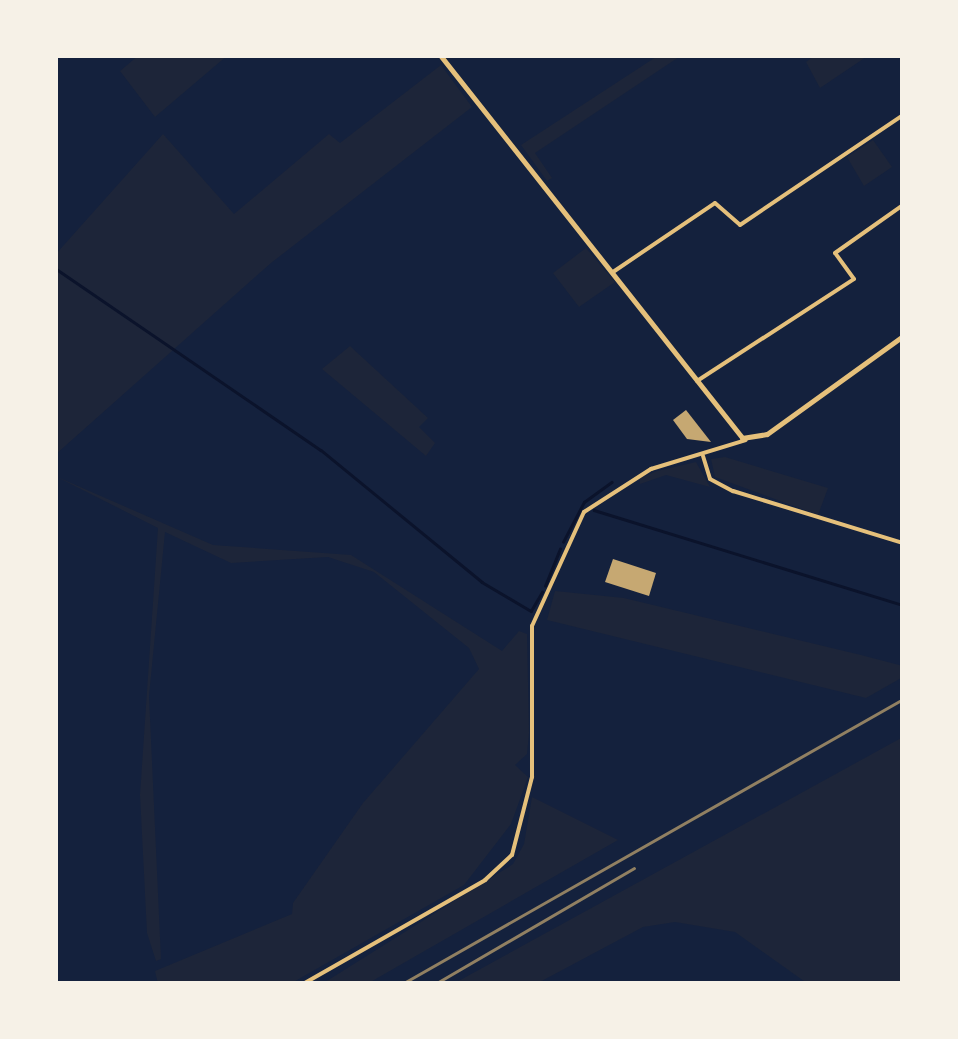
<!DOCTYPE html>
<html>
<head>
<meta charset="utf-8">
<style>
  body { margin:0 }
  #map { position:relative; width:958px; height:1039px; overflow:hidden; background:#14213d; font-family:"Exo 2",sans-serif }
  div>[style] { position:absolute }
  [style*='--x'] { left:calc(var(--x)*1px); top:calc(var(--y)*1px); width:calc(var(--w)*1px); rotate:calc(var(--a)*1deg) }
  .green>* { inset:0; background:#1d2539 }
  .stream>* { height:2.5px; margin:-1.25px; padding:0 1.25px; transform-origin:1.25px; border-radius:1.25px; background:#0b132b }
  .building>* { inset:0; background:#c6a872 }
  .minor>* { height:4px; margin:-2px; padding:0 2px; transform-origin:2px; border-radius:2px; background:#e5c07b }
  .tertiary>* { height:5px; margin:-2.5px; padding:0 2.5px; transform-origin:2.5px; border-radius:2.5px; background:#e5c07b }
  .rail>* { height:2.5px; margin:-1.25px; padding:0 1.25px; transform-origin:1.25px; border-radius:1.25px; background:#918062 }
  span { translate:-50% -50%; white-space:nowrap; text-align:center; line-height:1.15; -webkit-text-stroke:10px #f6f1e7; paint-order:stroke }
  .frame { position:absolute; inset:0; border:58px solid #f6f1e7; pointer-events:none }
</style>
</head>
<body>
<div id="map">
  <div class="green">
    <i style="clip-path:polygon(139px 55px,228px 55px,155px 117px,120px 71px)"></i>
    <i style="clip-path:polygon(659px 55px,682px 55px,535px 153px,552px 178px,547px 181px,521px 145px)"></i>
    <i style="clip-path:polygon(815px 55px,869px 55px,820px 88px,806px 62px)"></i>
    <i style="clip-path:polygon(441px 65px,472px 107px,271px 263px,55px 455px,55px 255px,163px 134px,234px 214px,329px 134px,340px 143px)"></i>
    <i style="clip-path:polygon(873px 140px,892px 167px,864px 186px,847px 157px)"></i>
    <i style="clip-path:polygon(586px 248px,615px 282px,579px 307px,553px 273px)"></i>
    <i style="clip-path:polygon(350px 346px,428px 418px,419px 427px,435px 443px,426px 456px,322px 369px)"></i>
    <i style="clip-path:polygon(725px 457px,828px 488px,818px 515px,715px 477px,711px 459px)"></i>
    <i style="clip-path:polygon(696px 462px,710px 487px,666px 475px,640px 484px,640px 478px,657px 471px)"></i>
    <i style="clip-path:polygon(55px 476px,213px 545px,351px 555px,502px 651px,519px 631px,527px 634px,529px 733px,527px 754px,515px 765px,528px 777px,511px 824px,464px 885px,290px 984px,158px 984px,155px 971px,292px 914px,293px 903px,363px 803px,479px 669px,469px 648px,374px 572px,328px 557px,231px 563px,165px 532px,149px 696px,161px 959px,156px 961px,147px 933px,140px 795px,158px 528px)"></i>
    <i style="clip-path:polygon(555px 591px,624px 598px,861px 655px,903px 666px,903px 677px,866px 698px,547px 620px)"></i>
    <i style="clip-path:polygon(903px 737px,903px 984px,808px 984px,735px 932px,675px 922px,643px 927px,536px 984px,453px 984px)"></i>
    <i style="clip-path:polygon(532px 797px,618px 840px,367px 984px,322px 984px,513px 864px,524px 844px)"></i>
  </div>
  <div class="stream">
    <i style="--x:55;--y:268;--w:322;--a:34.4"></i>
    <i style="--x:321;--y:450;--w:208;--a:39.3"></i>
    <i style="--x:482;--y:582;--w:57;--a:30.6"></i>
    <i style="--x:531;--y:611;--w:22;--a:-60"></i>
    <i style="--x:594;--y:510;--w:323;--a:17.1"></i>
    <i style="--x:563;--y:542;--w:45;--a:-62.3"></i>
    <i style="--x:584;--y:502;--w:34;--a:-36"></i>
    <i style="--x:545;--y:586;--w:40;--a:-68"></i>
  </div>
  <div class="building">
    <i style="clip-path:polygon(686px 410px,711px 442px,687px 439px,673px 420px)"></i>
    <i style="clip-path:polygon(613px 559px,656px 573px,649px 596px,605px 582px)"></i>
  </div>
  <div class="minor">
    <i style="--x:613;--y:272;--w:123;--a:-34.1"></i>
    <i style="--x:715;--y:203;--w:33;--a:41"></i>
    <i style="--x:740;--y:225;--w:197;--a:-34"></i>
    <i style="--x:697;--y:381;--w:187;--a:-33"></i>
    <i style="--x:854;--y:279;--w:32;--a:-126"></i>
    <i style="--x:835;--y:253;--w:83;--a:-35.2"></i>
    <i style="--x:703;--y:456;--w:24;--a:73"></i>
    <i style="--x:710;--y:479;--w:26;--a:28"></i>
    <i style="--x:733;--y:491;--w:178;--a:17"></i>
    <i style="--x:303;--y:984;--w:210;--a:-29.7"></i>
    <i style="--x:485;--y:880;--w:37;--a:-43"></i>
    <i style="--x:512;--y:855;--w:81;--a:-75.6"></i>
    <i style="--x:532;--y:777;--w:151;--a:-90"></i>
    <i style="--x:532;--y:626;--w:125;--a:-65.5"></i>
    <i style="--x:584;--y:512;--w:80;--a:-32.7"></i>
    <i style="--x:651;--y:469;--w:99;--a:-17"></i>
  </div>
  <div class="tertiary">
    <i style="--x:440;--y:55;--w:488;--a:51.7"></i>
    <i style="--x:742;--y:438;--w:25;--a:-9"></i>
    <i style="--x:767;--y:434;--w:168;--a:-35.8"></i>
  </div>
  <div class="rail">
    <i style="--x:402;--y:984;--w:576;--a:-29.63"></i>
    <i style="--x:435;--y:984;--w:230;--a:-30.2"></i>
  </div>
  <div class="frame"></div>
</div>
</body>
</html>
